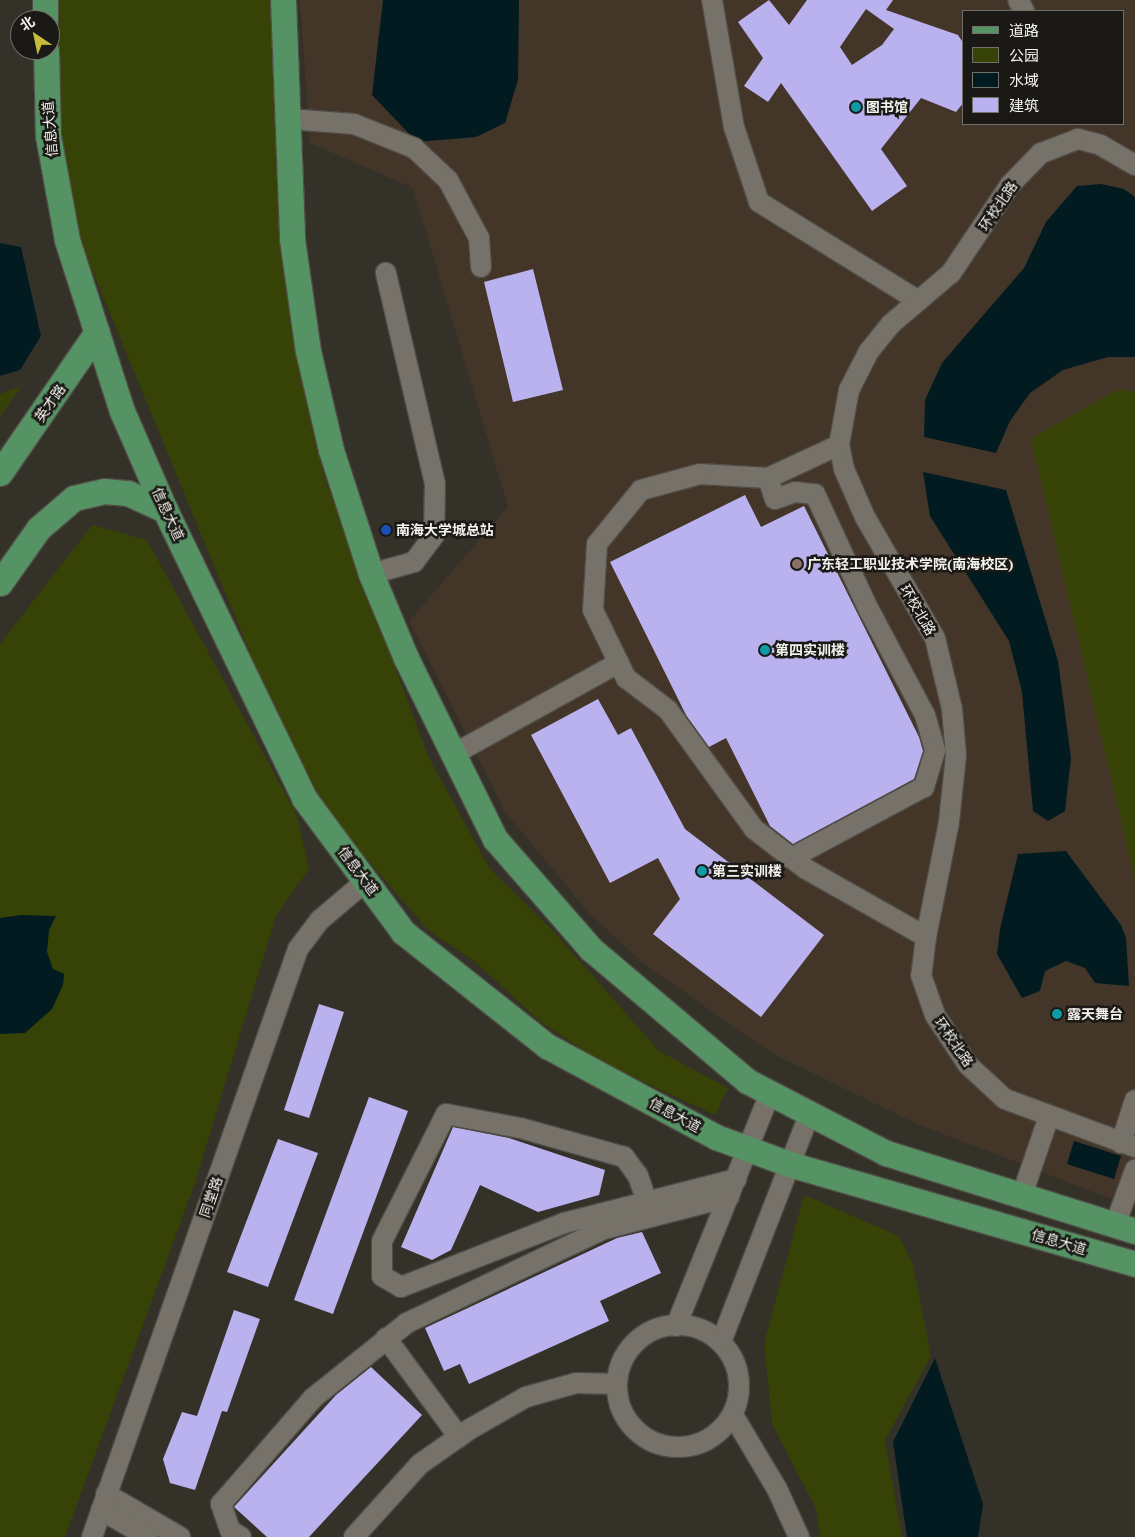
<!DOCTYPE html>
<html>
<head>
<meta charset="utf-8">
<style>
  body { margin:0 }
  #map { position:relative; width:1135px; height:1537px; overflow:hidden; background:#343129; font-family:"PT Serif","Noto Sans SC",serif }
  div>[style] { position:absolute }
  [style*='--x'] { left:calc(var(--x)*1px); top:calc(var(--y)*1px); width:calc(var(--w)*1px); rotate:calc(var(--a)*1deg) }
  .education>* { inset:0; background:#443529 }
  .green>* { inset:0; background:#364206 }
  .water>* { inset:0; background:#011b20 }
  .building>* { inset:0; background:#bab2ee }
  .roads { filter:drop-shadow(1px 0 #504d46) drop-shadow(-1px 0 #504d46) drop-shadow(0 1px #504d46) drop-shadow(0 -1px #504d46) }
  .minor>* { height:20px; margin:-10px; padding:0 10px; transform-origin:10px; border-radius:10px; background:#767269 }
  .minor>.ring { margin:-10px; padding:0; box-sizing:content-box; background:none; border:20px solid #767269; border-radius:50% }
  .major>* { height:25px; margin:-12.5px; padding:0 12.5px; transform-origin:12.5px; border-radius:12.5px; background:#559264 }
  .dots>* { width:14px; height:14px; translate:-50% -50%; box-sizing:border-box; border:2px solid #1a1915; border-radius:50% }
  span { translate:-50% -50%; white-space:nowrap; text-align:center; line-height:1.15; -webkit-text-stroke:5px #1a1915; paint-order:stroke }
  .poi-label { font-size:14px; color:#f4f2ed; font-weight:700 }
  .left { translate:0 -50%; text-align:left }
  .street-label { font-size:14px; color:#f4f2ed }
  .legend { position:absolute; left:962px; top:10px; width:162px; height:115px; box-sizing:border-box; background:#1a1915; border:1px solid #71706b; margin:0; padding:6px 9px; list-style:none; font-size:15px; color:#f4f2ed }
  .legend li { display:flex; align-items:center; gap:10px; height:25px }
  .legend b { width:25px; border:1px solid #71706b }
  .north { position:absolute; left:10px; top:10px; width:50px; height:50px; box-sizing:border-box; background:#1a1915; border:1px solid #71706b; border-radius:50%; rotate:326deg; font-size:14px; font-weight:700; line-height:20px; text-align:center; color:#f4f2ed }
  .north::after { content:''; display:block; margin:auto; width:18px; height:22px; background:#c8bb3b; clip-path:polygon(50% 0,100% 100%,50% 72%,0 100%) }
</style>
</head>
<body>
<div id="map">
  <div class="education">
    <i style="clip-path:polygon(evenodd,300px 0,1135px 0,1135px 1208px,915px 1123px,773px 1054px,643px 963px,591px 915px,505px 812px,409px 621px,508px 507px,413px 188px,310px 143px,300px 0,964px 11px,1124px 11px,1124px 124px,964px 124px,964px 11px)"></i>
  </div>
  <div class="green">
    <i style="clip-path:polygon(57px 0,272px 0,290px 304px,323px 473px,429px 758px,490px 869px,556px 934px,659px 1051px,728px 1088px,715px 1115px,603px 1063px,542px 1023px,474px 961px,429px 931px,328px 814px,267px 694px,71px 219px,58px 122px)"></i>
    <i style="clip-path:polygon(21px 386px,0 417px,0 394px)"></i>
    <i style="clip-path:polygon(1118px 389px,1135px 392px,1135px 880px,1031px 439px)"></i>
    <i style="clip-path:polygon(92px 525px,147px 540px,297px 815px,309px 869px,276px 916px,194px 1186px,65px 1537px,0 1537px,0 644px)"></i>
    <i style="clip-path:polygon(804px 1195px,899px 1236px,913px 1264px,931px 1356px,885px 1440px,902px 1537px,820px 1537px,816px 1509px,772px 1424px,764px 1343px)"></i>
  </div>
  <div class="water">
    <i style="clip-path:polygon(383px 0,519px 0,518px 80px,505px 123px,476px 137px,417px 142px,372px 95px)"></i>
    <i style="clip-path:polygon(1101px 184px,1124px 189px,1135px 197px,1135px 357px,1108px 357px,1063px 370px,1030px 393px,1010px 421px,996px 453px,924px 437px,925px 400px,942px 363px,1024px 268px,1046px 222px,1077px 186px)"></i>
    <i style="clip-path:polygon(0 243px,21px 247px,41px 336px,20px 370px,0 376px)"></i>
    <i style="clip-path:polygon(923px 472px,1006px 490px,1058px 661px,1071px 758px,1065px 811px,1048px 821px,1033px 811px,1022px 692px,1009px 641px,930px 516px)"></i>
    <i style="clip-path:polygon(1066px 851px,1121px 925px,1126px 938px,1129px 986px,1095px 983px,1085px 968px,1066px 961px,1045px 971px,1040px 991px,1022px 998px,997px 954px,1000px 929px,1018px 854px)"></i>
    <i style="clip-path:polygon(21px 915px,56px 916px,49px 930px,47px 952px,53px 969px,64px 974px,63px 985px,52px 1009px,25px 1033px,0 1034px,0 918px)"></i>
    <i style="clip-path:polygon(1074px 1141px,1121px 1156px,1114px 1179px,1067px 1164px)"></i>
    <i style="clip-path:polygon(935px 1358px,983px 1504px,978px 1537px,907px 1537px,893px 1442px)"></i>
  </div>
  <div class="building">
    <i style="clip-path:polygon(evenodd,769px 0,789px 25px,807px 0,893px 0,886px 10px,958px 35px,964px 44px,964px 102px,956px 112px,921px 98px,881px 149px,907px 186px,872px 211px,781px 83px,768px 102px,744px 86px,763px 58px,738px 22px,769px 0,866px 9px,894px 29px,882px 45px,852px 65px,840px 47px,866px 9px)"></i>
    <i style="clip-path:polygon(533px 269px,563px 390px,513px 402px,484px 282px)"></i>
    <i style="clip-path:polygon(745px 495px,761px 527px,804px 506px,919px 737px,923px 751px,914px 779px,793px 844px,770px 826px,726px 738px,709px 747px,686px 715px,610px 562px)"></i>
    <i style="clip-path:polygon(598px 699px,618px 735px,631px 728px,685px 829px,824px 935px,761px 1017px,653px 934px,680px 899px,658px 858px,610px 883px,531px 735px)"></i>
    <i style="clip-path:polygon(319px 1004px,344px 1012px,309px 1118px,284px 1110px)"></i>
    <i style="clip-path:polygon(369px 1097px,408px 1111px,333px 1314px,294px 1300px)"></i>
    <i style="clip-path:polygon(453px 1127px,509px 1138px,605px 1170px,599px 1195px,538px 1212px,480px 1185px,451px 1250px,432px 1260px,401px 1247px)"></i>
    <i style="clip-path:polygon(278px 1139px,318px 1153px,268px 1287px,227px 1272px)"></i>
    <i style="clip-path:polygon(642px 1232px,661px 1273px,600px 1301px,609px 1321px,469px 1384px,460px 1364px,444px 1371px,425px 1328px,617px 1238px)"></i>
    <i style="clip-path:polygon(234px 1310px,260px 1319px,227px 1412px,222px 1411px,195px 1490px,170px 1483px,163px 1459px,182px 1412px,197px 1416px)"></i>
    <i style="clip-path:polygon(371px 1367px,422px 1415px,309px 1537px,267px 1537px,234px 1507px,336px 1395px)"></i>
  </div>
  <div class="roads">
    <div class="minor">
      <i style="--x:712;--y:0;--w:129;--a:80.2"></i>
      <i style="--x:734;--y:127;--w:79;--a:71.6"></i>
      <i style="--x:759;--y:202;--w:186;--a:31.8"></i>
      <i style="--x:1018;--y:0;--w:13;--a:61"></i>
      <i style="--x:289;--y:119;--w:65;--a:4.4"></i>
      <i style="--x:354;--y:124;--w:65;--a:21.8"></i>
      <i style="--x:414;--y:148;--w:47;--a:43.3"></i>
      <i style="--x:448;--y:180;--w:66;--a:61.9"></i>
      <i style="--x:479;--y:238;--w:29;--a:86"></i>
      <i style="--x:1135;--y:165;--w:39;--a:-150"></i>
      <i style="--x:1101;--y:145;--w:24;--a:-165"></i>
      <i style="--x:1078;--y:139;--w:40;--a:159"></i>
      <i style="--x:1041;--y:153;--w:45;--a:134.1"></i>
      <i style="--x:1010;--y:185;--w:106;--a:123.8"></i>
      <i style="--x:951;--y:273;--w:79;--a:139.6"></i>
      <i style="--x:891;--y:324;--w:35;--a:129"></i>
      <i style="--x:869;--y:351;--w:44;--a:117.1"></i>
      <i style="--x:849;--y:390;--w:56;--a:100.3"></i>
      <i style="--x:839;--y:445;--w:25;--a:78"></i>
      <i style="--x:844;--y:469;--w:52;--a:66.4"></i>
      <i style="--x:865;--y:517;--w:140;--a:60"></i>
      <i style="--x:935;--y:638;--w:73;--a:76.5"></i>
      <i style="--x:952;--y:709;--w:46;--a:85"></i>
      <i style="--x:956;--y:755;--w:67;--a:96"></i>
      <i style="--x:949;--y:822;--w:117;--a:101.3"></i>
      <i style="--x:926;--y:937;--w:38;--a:97"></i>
      <i style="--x:921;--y:975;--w:42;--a:70.7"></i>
      <i style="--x:935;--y:1015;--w:60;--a:56.6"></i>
      <i style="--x:968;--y:1065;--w:50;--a:42.6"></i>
      <i style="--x:1005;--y:1099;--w:139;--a:20.3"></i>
      <i style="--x:839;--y:445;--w:78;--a:155.1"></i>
      <i style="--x:768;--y:478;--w:68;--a:-176.6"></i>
      <i style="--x:700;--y:474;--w:61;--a:164.8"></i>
      <i style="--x:641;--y:490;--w:70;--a:129.2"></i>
      <i style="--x:597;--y:544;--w:66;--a:93.5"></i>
      <i style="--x:593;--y:610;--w:76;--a:64.1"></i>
      <i style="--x:626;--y:678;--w:53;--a:37.3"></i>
      <i style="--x:668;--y:710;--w:147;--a:54.1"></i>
      <i style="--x:754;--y:829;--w:66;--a:37.6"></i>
      <i style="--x:806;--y:869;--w:138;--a:29.5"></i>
      <i style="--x:768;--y:478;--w:22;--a:72"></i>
      <i style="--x:775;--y:499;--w:21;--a:-19"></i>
      <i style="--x:795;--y:492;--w:20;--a:6"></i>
      <i style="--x:815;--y:494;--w:126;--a:65.1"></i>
      <i style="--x:868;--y:608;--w:121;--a:62"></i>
      <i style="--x:925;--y:715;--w:37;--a:74"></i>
      <i style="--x:935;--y:751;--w:38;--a:107"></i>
      <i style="--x:924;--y:787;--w:151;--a:151.9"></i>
      <i style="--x:371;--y:574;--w:45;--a:-15.6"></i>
      <i style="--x:414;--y:562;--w:34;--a:-53"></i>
      <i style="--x:434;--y:535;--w:51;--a:-88.9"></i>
      <i style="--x:435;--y:484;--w:217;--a:-103.1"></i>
      <i style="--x:454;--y:754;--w:188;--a:-29"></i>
      <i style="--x:1121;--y:1143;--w:45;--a:-72"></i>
      <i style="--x:1022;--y:1195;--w:83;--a:-71.1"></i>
      <i style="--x:647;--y:1202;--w:28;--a:-109"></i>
      <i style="--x:638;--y:1176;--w:24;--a:-126"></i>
      <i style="--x:624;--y:1157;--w:108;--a:-164.4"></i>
      <i style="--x:520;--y:1128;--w:75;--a:-169.3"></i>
      <i style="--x:446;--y:1114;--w:142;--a:116.7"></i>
      <i style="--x:382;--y:1241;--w:35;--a:90"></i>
      <i style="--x:382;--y:1276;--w:22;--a:30"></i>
      <i style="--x:401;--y:1287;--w:175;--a:-21.4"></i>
      <i style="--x:564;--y:1223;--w:178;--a:-14.3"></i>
      <i style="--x:1115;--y:1225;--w:59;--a:-70"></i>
      <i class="ring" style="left:617px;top:1325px;width:102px;height:102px"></i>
      <i style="--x:676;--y:1326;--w:251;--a:-68"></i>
      <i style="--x:386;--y:1338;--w:123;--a:53.6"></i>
      <i style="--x:721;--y:1342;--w:246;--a:-68.8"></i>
      <i style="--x:733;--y:1415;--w:86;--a:59.3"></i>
      <i style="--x:777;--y:1489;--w:53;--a:65.4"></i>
      <i style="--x:106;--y:1494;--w:86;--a:30.2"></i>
      <i style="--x:101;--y:1510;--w:54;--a:29.9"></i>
      <i style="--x:92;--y:1537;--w:623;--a:-70.69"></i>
      <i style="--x:298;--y:949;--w:36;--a:-53"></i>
      <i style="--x:320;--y:920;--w:60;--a:-40.3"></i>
      <i style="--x:241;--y:1537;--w:13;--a:-148"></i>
      <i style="--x:230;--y:1530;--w:28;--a:-109"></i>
      <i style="--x:221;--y:1504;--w:140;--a:-49"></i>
      <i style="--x:313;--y:1398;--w:120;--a:-38.6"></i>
      <i style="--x:407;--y:1323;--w:218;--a:-25.5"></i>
      <i style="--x:604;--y:1229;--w:129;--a:-14.4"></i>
      <i style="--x:354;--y:1537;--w:98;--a:-47.9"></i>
      <i style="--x:420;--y:1464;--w:61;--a:-35"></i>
      <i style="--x:470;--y:1429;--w:64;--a:-29.7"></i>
      <i style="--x:526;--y:1397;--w:52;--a:-15.6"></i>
      <i style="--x:576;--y:1383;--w:41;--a:1.4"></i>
    </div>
    <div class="major">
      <i style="--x:45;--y:0;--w:20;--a:90"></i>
      <i style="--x:283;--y:0;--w:239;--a:87.8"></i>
      <i style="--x:292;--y:239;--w:113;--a:81.9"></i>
      <i style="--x:308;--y:351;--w:102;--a:76.9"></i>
      <i style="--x:331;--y:450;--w:130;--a:72.1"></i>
      <i style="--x:371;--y:574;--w:91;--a:67.4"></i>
      <i style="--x:406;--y:658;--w:202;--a:63.8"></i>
      <i style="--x:495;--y:839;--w:146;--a:48.9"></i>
      <i style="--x:591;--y:949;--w:204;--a:40.2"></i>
      <i style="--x:747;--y:1081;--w:157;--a:27.4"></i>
      <i style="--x:886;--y:1153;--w:261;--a:17.4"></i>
      <i style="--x:46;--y:50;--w:86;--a:88.7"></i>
      <i style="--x:48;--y:136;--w:106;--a:79.6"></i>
      <i style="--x:67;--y:240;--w:180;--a:72.2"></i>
      <i style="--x:122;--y:411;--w:108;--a:66.5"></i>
      <i style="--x:165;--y:510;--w:320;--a:64.2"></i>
      <i style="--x:304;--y:798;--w:167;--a:53.5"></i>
      <i style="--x:403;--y:932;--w:184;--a:38.4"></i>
      <i style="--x:547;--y:1046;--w:192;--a:28.3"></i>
      <i style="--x:716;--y:1137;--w:78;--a:20.3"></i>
      <i style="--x:789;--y:1164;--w:360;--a:16.1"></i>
      <i style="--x:0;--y:473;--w:171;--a:-55.5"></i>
      <i style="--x:0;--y:583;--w:67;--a:-54.7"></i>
      <i style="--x:39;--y:528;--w:46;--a:-40.6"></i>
      <i style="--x:74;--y:498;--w:31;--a:-13"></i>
      <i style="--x:104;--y:491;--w:24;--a:5"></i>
      <i style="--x:128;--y:493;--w:41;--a:24.7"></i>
    </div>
  </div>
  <div class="dots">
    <i style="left:856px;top:107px;background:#0f9aa8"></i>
    <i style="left:386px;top:530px;background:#1a4fb4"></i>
    <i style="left:797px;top:564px;background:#8d6e63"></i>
    <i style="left:765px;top:650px;background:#0f9aa8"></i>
    <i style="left:702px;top:871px;background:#0f9aa8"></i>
    <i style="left:1057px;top:1014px;background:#0f9aa8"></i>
  </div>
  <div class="poi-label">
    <span class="left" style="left:866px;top:107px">图书馆</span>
    <span class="left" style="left:396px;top:530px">南海大学城总站</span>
    <span class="left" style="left:807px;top:564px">广东轻工职业技术学院(南海校区)</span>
    <span class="left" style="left:775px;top:650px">第四实训楼</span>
    <span class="left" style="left:712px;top:871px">第三实训楼</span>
    <span class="left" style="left:1067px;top:1014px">露天舞台</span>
  </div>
  <div class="street-label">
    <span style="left:50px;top:129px;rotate:-95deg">信息大道</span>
    <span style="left:998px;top:206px;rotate:-56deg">环校北路</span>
    <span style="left:50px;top:403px;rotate:-55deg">英才路</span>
    <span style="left:168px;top:514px;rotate:65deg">信息大道</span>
    <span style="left:918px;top:610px;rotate:60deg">环校北路</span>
    <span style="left:358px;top:871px;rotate:53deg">信息大道</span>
    <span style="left:954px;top:1042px;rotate:55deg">环校北路</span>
    <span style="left:675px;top:1115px;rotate:28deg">信息大道</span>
    <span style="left:211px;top:1197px;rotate:-71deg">同堂路</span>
    <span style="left:1059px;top:1242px;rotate:16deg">信息大道</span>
  </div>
  <ul class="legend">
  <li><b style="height:6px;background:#559264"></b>道路</li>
  <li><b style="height:14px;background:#364206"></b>公园</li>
  <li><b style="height:14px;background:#011b20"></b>水域</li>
  <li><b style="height:14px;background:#bab2ee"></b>建筑</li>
  </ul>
  <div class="north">北</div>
</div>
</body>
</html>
